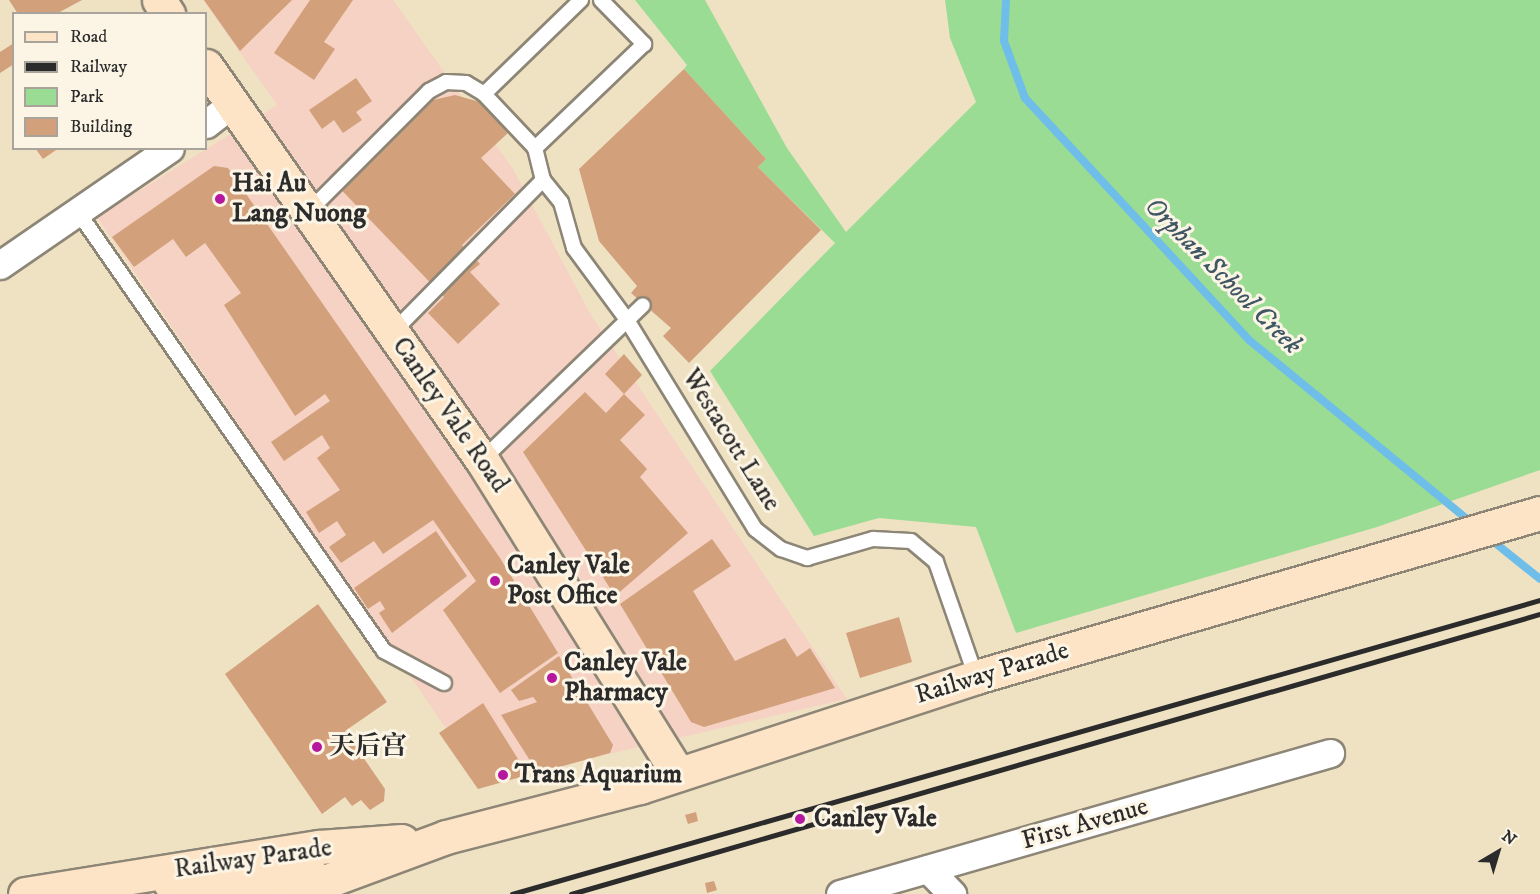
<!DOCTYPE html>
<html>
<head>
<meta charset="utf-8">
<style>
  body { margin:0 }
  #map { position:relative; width:1540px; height:894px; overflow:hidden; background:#efe2c3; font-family:"IM FELL DW Pica","Noto Serif SC",serif }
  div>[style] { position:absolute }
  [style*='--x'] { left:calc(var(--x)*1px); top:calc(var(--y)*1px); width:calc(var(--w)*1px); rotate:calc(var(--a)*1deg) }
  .built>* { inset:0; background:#f6d2c4 }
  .green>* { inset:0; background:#9adc93 }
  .stream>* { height:8px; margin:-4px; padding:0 4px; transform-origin:4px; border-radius:4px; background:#6fbee9 }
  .building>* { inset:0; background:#d2a07b }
  .roads { filter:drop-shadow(2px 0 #8d8677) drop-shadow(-2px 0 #8d8677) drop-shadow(0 2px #8d8677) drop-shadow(0 -2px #8d8677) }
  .lane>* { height:14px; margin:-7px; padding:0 7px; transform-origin:7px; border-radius:7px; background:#fff }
  .street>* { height:27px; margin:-13.5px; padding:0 13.5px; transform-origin:13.5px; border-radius:13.5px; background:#fff }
  .secondary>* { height:33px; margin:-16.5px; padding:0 16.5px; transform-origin:16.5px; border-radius:16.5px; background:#fee4c6 }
  .rail>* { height:4.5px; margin:-2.25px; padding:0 2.25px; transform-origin:2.25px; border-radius:2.25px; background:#2b2b2b }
  .dots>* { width:16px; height:16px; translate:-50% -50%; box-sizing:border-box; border:3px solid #fcf5e5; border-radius:50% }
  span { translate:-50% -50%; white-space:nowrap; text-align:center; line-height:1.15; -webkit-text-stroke:6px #fcf5e5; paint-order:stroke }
  .poi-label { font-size:26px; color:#2b2b2b; font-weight:700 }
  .left { translate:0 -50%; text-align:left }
  .street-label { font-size:26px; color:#2b2b2b }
  .water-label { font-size:27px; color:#3f5764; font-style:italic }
  .legend { position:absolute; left:12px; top:12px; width:195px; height:138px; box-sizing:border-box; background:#fcf5e5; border:2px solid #a8a49b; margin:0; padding:8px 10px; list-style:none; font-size:18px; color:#2b2b2b }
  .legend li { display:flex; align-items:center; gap:12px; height:30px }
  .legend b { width:30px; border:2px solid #a8a49b }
  .north { position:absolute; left:1468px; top:822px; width:60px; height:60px; -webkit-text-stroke:4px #fcf5e5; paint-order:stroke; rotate:38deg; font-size:16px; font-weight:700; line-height:24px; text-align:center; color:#2b2b2b }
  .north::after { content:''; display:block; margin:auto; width:21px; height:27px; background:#2b2b2b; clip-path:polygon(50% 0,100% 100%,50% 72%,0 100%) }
</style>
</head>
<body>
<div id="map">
  <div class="built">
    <i style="clip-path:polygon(203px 0,393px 0,513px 169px,591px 315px,847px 699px,483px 783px,97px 217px,277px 105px)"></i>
  </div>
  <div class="green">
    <i style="clip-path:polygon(635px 0,705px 0,787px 148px,846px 232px,976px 102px,950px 38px,945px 0,1540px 0,1540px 470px,1377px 527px,1016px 633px,976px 527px,879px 518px,814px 536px,710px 371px,835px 243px,758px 167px,766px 159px,684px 69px,687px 65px)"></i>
  </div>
  <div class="stream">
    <i style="--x:1006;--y:0;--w:41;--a:92.8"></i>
    <i style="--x:1004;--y:41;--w:61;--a:69.8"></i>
    <i style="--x:1025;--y:98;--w:330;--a:47.2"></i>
    <i style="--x:1249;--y:340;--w:290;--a:39.4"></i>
    <i style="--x:1489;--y:538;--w:65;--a:38.8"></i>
  </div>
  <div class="building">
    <i style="clip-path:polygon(9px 0,82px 0,56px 14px,18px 14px)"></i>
    <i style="clip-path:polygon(204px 0,292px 0,240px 51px)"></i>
    <i style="clip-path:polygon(310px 0,353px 0,324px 42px,335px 49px,314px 80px,274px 53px)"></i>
    <i style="clip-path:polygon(14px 43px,14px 64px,0 73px,0 52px)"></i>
    <i style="clip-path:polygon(684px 69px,766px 159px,758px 167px,821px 230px,689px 363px,663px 336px,671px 328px,631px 293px,637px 286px,599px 241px,579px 169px)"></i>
    <i style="clip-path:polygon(356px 78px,372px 101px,356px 112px,362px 120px,343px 133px,334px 120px,322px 129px,309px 110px)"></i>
    <i style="clip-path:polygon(455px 95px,480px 102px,509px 132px,481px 158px,515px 194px,462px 245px,480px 264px,470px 272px,500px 304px,458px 344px,428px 313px,444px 297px,329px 177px,364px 143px,375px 155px,433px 100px)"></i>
    <i style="clip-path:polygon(35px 148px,59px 148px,43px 159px)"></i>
    <i style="clip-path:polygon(214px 166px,228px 168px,500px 558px,558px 653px,500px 693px,443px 610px,476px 581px,433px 520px,383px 554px,374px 541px,341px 563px,329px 547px,346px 535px,337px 521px,319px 533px,306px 512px,340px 490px,317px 458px,330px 448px,322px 435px,284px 461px,271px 442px,330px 401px,325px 394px,295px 416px,224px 305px,241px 293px,205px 243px,186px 257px,173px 239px,134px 267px,112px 237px)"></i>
    <i style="clip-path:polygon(624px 354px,642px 375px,624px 394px,645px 415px,620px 440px,647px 469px,640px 477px,688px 533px,615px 596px,523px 452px,585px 392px,606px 413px,624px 394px,605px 374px)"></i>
    <i style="clip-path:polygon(436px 531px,467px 576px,392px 633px,379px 613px,385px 609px,380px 601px,368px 609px,354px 588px)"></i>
    <i style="clip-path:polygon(712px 539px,731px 566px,693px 591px,735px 661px,785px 638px,797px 657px,810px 648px,835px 688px,704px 727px,691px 722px,620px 604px)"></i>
    <i style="clip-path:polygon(318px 604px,387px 702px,345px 731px,385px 789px,384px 801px,370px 810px,361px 800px,352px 806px,345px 797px,322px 814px,225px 674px)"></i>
    <i style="clip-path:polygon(899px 617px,912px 662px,860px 678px,846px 633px)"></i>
    <i style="clip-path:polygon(559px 656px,613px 745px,610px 753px,538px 773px,501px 715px,537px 702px,533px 697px,519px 701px,511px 690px)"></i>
    <i style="clip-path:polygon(483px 703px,528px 775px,478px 789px,439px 733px)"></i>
    <i style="clip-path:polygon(696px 812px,698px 821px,688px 824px,685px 815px)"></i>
    <i style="clip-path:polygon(714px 881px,717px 890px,707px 893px,705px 883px)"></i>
  </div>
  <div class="roads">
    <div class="lane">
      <i style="--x:601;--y:0;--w:62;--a:45.7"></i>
      <i style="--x:644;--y:44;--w:151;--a:136.3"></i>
      <i style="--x:535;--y:148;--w:33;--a:76"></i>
      <i style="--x:543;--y:180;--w:28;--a:51"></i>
      <i style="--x:561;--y:202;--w:48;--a:74.2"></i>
      <i style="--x:574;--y:248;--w:89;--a:53.6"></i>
      <i style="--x:627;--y:320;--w:245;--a:58.5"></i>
      <i style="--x:755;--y:529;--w:33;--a:38"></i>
      <i style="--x:781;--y:549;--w:28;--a:19"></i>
      <i style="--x:807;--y:558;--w:69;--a:-16.1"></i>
      <i style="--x:873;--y:539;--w:38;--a:3"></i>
      <i style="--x:911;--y:541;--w:33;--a:40"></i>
      <i style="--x:936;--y:562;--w:122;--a:70.8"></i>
      <i style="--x:484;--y:94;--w:135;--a:-44.1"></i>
      <i style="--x:78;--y:212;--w:535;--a:55.12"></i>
      <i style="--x:384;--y:651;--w:68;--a:28.1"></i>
      <i style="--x:308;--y:212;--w:171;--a:-45"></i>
      <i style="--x:429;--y:91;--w:19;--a:-28"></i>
      <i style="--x:446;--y:82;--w:20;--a:3"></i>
      <i style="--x:466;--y:83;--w:21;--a:31"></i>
      <i style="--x:484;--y:94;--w:74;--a:46.6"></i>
      <i style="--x:393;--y:332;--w:214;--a:-45.4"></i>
      <i style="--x:482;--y:460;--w:223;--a:-43.9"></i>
    </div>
    <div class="street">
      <i style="--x:206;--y:124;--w:33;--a:-38"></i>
      <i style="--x:0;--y:265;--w:206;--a:-34.5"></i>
      <i style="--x:928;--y:869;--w:35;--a:46"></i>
      <i style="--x:840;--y:894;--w:510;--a:-16.05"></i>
    </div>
    <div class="secondary">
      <i style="--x:159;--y:0;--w:17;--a:57"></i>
      <i style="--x:206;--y:66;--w:481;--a:55"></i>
      <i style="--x:482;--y:460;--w:370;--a:58"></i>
      <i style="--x:170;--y:883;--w:83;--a:4.8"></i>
      <i style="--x:253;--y:890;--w:61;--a:-13.3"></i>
      <i style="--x:25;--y:894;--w:298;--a:-9.1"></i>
      <i style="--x:319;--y:847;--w:83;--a:-4.1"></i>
      <i style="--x:292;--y:894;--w:164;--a:-20.3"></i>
      <i style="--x:446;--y:837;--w:200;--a:-14.5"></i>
      <i style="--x:640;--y:787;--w:354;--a:-18.1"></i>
      <i style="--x:976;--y:677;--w:587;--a:-16.21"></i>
    </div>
  </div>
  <div class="rail">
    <i style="--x:512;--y:894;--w:1069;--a:-15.96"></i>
    <i style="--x:571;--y:894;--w:1009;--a:-16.12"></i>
  </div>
  <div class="dots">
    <i style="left:220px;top:199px;background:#b5179e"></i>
    <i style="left:495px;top:581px;background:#b5179e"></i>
    <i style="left:552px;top:678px;background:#b5179e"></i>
    <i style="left:317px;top:747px;background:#b5179e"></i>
    <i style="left:503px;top:775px;background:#b5179e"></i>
    <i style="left:800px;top:819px;background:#b5179e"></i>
  </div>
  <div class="poi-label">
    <span class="left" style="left:232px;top:199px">Hai Au<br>Lang Nuong</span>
    <span class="left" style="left:507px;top:581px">Canley Vale<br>Post Office</span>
    <span class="left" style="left:564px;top:678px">Canley Vale<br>Pharmacy</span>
    <span class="left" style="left:329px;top:747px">天后宫</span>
    <span class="left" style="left:515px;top:775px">Trans Aquarium</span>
    <span class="left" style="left:814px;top:819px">Canley Vale</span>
  </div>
  <div class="street-label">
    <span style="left:450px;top:415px;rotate:55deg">Canley Vale Road</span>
    <span style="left:731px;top:440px;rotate:58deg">Westacott Lane</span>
    <span style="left:992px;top:673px;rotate:-17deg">Railway Parade</span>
    <span style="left:1085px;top:824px;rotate:-16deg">First Avenue</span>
    <span style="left:253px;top:859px;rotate:-8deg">Railway Parade</span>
  </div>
  <div class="water-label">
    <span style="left:1223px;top:276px;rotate:45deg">Orphan School Creek</span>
  </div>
  <ul class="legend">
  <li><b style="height:8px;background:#fee4c6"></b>Road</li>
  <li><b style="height:8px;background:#2b2b2b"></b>Railway</li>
  <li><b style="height:16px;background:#9adc93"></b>Park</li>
  <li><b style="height:16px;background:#d2a07b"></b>Building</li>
  </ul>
  <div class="north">N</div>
</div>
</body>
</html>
